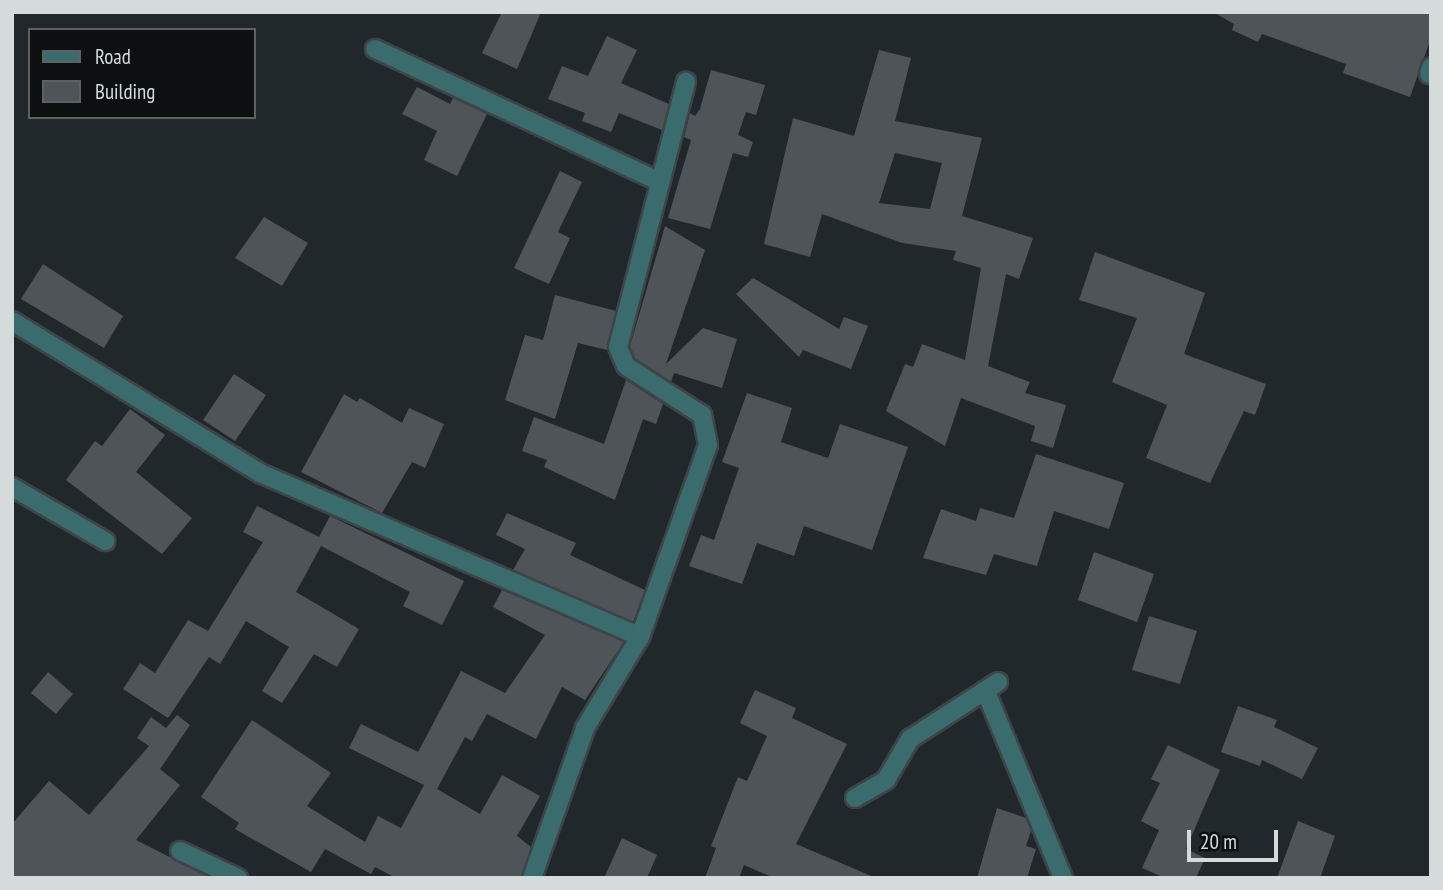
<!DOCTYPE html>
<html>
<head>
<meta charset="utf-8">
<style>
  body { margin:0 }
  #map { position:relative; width:1443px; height:890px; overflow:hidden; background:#21282b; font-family:"PT Sans Narrow",sans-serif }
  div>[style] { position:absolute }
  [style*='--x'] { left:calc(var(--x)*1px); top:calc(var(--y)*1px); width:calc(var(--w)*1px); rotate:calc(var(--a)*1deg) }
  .building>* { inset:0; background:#4f5459 }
  .roads { filter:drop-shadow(2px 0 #3e4447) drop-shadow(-2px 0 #3e4447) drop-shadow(0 2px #3e4447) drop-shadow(0 -2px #3e4447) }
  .lane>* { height:18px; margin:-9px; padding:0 9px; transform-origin:9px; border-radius:9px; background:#3a6b6d }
  .street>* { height:18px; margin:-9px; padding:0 9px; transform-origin:9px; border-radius:9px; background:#3a6b6d }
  span { translate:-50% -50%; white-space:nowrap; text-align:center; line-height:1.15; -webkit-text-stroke:5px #0d1011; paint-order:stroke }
  .frame { position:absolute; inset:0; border:14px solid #d5dadb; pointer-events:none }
  .legend { position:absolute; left:28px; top:28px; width:228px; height:91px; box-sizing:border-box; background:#0d1011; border:2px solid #5d6162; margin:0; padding:9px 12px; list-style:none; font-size:21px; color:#d5dadb }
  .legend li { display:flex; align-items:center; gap:14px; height:35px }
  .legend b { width:35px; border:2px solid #5d6162 }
  .scale { position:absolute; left:1187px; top:830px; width:91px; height:32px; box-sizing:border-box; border:4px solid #d5dadb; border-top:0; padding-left:9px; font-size:21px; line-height:24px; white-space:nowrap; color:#d5dadb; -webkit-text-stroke:5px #0d1011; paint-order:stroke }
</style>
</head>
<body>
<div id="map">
  <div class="building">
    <i style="clip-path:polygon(502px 12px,541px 12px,517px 69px,482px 53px)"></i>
    <i style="clip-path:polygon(1213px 12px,1431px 12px,1431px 38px,1410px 97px,1343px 73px,1346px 64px,1262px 34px,1258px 42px,1232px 30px,1234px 24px)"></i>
    <i style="clip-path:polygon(607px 36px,637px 50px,621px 83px,669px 104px,662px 130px,619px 113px,611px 132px,582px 121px,585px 113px,548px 99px,562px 66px,588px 76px)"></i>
    <i style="clip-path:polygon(evenodd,879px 50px,911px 58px,895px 121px,982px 138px,962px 216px,1033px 238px,1019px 279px,1006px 274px,988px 366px,1030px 382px,1025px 393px,1066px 405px,1053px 448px,1031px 441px,1035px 426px,961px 398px,945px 446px,886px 411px,905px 364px,913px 367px,922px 344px,965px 360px,981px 268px,953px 260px,956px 251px,902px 243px,822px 214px,810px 257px,764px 244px,793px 118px,854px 136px,879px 50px,895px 153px,942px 163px,930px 209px,879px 203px,895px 153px)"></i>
    <i style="clip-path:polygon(711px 70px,765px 85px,756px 115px,746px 112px,738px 135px,753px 142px,748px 157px,733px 153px,710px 229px,668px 218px,691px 140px,684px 137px,690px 113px,695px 116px,700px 109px)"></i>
    <i style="clip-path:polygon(417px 87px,450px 104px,453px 98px,487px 114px,457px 176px,424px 160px,437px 131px,402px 114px)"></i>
    <i style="clip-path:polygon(560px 171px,582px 182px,558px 232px,570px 238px,549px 284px,514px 268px)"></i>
    <i style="clip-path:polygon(264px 217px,308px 243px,282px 286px,235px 258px)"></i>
    <i style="clip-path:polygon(665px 226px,705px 250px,666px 364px,703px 328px,737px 339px,722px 388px,674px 373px,671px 382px,635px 358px,630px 346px)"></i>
    <i style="clip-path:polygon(1095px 252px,1205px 293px,1184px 354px,1266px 384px,1255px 415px,1244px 411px,1210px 483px,1146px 458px,1167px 405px,1112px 382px,1137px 318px,1079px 300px)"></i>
    <i style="clip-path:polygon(43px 264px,123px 316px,104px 348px,21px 299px)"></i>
    <i style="clip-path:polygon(753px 278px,839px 329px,844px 317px,868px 326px,851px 369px,803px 350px,799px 357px,736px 294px)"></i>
    <i style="clip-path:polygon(555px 295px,616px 311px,607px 350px,578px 343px,555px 419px,505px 400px,525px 335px,543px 340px)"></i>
    <i style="clip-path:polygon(234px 374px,266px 395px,235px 441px,203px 420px)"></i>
    <i style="clip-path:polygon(626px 380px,663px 404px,656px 424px,643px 419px,615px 500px,544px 467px,547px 460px,522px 451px,534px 417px,604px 444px)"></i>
    <i style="clip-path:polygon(747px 393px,792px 408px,781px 442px,828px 458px,840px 424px,908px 447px,872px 550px,804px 526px,794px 556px,757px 543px,742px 584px,689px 566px,701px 535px,714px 540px,739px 468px,722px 462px)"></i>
    <i style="clip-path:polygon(344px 394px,357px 402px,360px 398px,402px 423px,409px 408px,444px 424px,425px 468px,412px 462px,382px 513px,301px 472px)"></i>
    <i style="clip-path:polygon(130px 409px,165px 435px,136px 472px,192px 518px,162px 554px,66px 480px,95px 441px,102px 446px)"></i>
    <i style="clip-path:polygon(1036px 454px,1124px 483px,1109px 529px,1054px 511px,1037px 566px,994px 554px,986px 575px,923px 558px,941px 509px,976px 521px,980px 508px,1014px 518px)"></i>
    <i style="clip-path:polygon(257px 506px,319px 537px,330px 516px,464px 581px,442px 625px,403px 606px,410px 592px,321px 546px,296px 592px,359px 629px,337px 667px,314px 654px,282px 703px,262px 691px,289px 647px,246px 621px,220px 664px,209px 657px,168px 718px,123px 689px,140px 663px,155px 673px,188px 620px,208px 631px,263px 542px,243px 532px)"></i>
    <i style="clip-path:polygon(507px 513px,576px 543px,570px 555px,645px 590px,633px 622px,513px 570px,525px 549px,496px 535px)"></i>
    <i style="clip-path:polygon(1094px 552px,1154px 574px,1137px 622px,1078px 600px)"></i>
    <i style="clip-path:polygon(502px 590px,624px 642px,585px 700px,562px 687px,536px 739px,487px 714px,472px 741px,465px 737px,437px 789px,480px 814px,502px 775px,540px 796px,517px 836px,531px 847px,521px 878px,396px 878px,375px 867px,371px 874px,325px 849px,311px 872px,235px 829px,239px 823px,201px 797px,252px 720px,331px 773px,307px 806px,365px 842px,378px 816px,401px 828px,424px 785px,349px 748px,361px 724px,418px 752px,461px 671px,505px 693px,545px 635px,493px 607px)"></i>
    <i style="clip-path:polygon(1149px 616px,1197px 631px,1180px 684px,1132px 670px)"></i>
    <i style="clip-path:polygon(48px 672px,73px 694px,56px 714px,31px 693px)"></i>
    <i style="clip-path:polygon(755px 690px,796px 708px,792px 718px,847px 744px,796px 844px,876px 878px,774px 878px,744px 865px,739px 878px,705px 878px,716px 848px,711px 846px,738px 777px,747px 781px,767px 736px,740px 723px)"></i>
    <i style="clip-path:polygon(1238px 706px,1277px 720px,1274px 727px,1318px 748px,1302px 779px,1262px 760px,1260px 766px,1221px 752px)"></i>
    <i style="clip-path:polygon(177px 715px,190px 725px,160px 769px,180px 785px,136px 840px,211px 878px,12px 878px,12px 824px,49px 781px,89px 815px,149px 746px,137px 738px,151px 717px,166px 728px)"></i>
    <i style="clip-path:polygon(1168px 745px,1220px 770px,1186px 849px,1205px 858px,1196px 878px,1165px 878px,1142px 868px,1159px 830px,1141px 821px,1160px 783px,1151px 779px)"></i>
    <i style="clip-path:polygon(997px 808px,1026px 818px,1031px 831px,1026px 846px,1036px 849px,1027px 878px,977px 878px)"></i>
    <i style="clip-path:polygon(1298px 821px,1335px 836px,1320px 878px,1277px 878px)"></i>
    <i style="clip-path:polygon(622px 838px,657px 855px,647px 878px,604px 878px)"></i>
  </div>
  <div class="roads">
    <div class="lane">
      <i style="--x:986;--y:692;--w:201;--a:67.5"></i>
      <i style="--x:855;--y:798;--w:36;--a:-30"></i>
      <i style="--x:886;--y:780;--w:48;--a:-59.7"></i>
      <i style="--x:910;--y:739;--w:105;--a:-32.9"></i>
    </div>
    <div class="street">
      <i style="--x:375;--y:49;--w:315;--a:25"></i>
      <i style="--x:1429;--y:74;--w:7;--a:-74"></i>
      <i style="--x:12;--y:321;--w:291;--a:31.5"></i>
      <i style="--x:260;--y:473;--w:414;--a:23.3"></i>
      <i style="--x:12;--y:487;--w:108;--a:30.1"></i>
      <i style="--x:180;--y:851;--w:64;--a:25"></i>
      <i style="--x:532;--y:878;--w:159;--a:-70.5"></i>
      <i style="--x:585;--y:728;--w:106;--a:-58.9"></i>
      <i style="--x:640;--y:637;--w:204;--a:-70.5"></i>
      <i style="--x:708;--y:445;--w:31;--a:-101"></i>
      <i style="--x:702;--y:415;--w:90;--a:-147.2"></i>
      <i style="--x:626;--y:366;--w:21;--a:-113"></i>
      <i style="--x:618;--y:347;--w:274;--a:-75.6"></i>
    </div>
  </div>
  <div class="frame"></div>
  <ul class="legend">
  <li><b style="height:9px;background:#3a6b6d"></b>Road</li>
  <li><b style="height:19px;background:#4f5459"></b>Building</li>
  </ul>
  <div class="scale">20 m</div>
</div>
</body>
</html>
